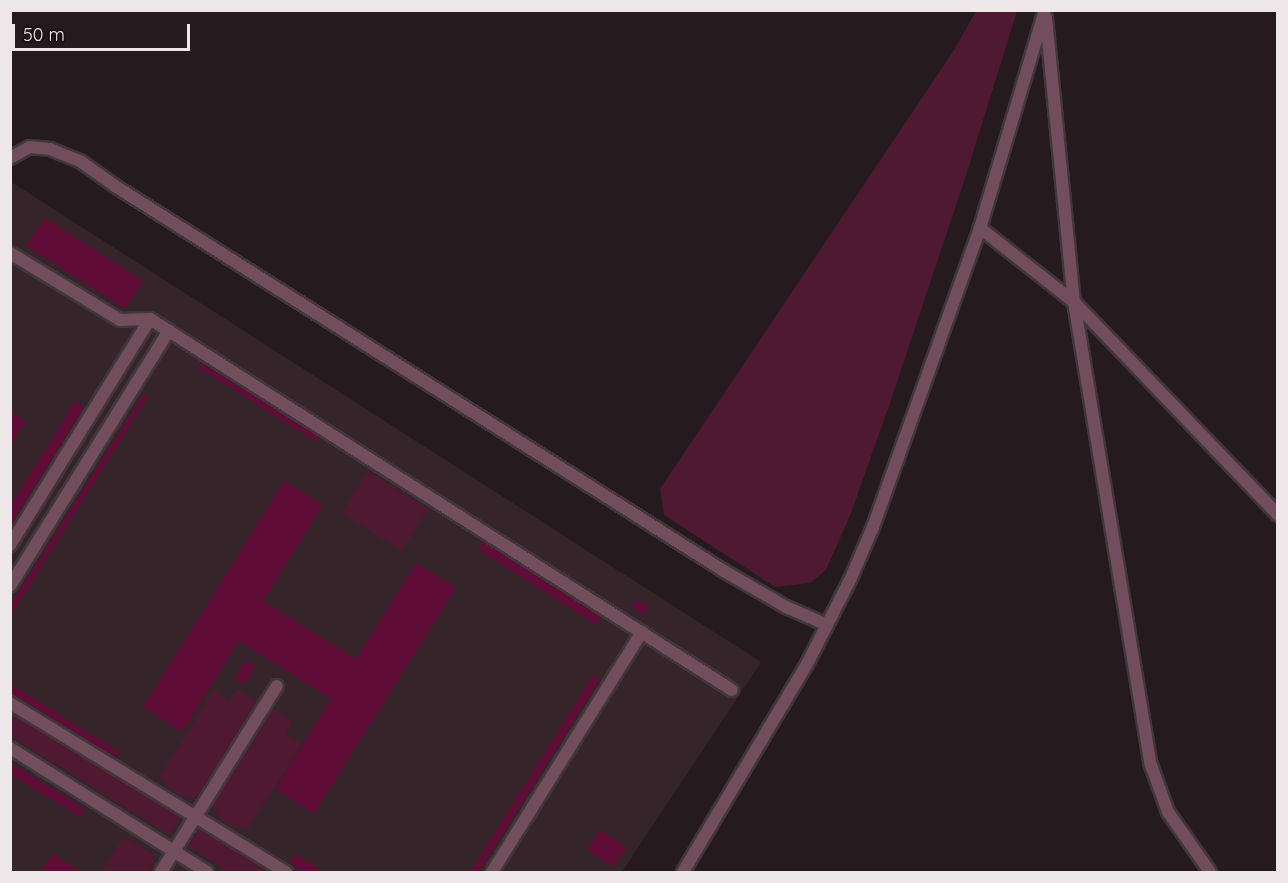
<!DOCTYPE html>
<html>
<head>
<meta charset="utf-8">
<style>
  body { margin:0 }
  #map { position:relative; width:1288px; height:883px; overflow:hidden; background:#251a1e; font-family:Quicksand,sans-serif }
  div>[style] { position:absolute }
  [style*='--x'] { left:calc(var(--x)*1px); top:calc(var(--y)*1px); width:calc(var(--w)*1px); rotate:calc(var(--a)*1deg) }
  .built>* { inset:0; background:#35252b }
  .green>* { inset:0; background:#501932 }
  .building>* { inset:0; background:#5f0d37 }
  .roads { filter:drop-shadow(2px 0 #41373a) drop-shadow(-2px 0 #41373a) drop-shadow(0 2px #41373a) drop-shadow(0 -2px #41373a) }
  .lane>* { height:12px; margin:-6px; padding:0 6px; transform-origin:6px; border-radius:6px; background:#724d5b }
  span { translate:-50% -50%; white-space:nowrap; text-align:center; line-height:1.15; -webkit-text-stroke:4.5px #1b1115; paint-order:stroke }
  .frame { position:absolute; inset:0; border:12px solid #eee7e9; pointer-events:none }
  .scale { position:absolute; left:12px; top:24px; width:178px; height:27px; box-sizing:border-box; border:3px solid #eee7e9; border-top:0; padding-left:8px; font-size:18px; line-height:21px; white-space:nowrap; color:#eee7e9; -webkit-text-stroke:4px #1b1115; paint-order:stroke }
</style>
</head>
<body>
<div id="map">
  <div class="built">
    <i style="clip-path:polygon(13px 183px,761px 662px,622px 872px,11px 872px,10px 184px)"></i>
  </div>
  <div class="green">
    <i style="clip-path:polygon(976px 11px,1017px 11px,967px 172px,890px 403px,851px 513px,826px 570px,810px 583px,775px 587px,664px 515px,660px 489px,954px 50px)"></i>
    <i style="clip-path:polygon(368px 471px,428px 509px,402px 551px,341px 513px)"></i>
    <i style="clip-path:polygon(237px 689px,257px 701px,196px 798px,180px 796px,166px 786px,160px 776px,213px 691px,229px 701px)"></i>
    <i style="clip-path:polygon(273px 709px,292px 722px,285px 734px,301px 744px,248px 829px,236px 828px,221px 820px,212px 806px)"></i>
    <i style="clip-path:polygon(11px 711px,181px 817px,169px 835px,11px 736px)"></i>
    <i style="clip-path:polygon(199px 829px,269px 872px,229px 872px,188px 847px)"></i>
    <i style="clip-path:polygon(128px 839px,153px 855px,154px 863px,148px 872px,101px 872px,120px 842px)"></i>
  </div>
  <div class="building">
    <i style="clip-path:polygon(45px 218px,143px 281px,125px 309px,26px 246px)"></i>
    <i style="clip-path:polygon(201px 363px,319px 437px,316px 442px,198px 368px)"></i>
    <i style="clip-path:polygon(143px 394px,148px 397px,10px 617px,10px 606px)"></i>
    <i style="clip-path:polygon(75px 401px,84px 407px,10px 527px,10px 506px)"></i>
    <i style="clip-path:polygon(10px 412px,26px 421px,10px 447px)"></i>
    <i style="clip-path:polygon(284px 481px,323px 505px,263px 601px,356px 659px,416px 563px,456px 588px,314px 814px,275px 789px,331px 699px,239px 641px,182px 732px,143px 707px)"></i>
    <i style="clip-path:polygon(483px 542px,601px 617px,596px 625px,478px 550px)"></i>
    <i style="clip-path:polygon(637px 600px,649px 607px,644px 615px,632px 607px)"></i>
    <i style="clip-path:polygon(245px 660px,255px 666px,244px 685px,234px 679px)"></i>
    <i style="clip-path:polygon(593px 675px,600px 679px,479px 872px,470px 872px)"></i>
    <i style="clip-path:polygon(10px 684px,119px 752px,116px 758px,10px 693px)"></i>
    <i style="clip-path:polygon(10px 763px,85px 809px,80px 817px,10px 774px)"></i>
    <i style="clip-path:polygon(600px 830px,626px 848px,613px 867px,587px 850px)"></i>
    <i style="clip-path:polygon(52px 854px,81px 872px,40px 872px)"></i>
    <i style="clip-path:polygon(295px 854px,324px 872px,304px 872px,289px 863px)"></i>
  </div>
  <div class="roads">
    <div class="lane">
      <i style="--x:1046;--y:18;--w:285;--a:84.4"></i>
      <i style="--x:1074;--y:302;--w:469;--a:80.6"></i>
      <i style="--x:1151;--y:765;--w:50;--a:70.1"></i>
      <i style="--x:1168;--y:812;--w:73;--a:55"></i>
      <i style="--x:10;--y:158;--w:23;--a:-29"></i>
      <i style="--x:30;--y:147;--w:20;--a:6"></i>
      <i style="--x:50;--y:149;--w:32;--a:22"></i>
      <i style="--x:80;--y:161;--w:43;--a:35.5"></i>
      <i style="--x:115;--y:186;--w:720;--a:32.3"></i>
      <i style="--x:724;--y:571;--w:72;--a:30.1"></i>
      <i style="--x:786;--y:607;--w:45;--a:23.7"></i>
      <i style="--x:980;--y:228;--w:120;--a:38.2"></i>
      <i style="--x:1074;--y:302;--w:295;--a:46.2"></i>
      <i style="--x:10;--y:253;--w:129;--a:31.3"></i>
      <i style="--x:120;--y:320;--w:30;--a:-2"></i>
      <i style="--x:150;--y:319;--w:690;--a:32.52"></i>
      <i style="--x:10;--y:545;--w:266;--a:-58.2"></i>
      <i style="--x:10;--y:586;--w:301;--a:-58.1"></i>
      <i style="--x:10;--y:703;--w:324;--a:31.5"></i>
      <i style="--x:10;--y:748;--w:233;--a:32.2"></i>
      <i style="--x:161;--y:872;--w:219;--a:-58.1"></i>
      <i style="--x:492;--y:872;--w:283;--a:-58"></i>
      <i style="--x:683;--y:872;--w:242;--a:-59.2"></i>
      <i style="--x:807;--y:664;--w:94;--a:-62.9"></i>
      <i style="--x:850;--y:580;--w:58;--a:-66.5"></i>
      <i style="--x:873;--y:527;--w:318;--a:-70.3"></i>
      <i style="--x:980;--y:228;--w:227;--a:-73.4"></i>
    </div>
  </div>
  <div class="frame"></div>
  <div class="scale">50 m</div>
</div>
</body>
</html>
